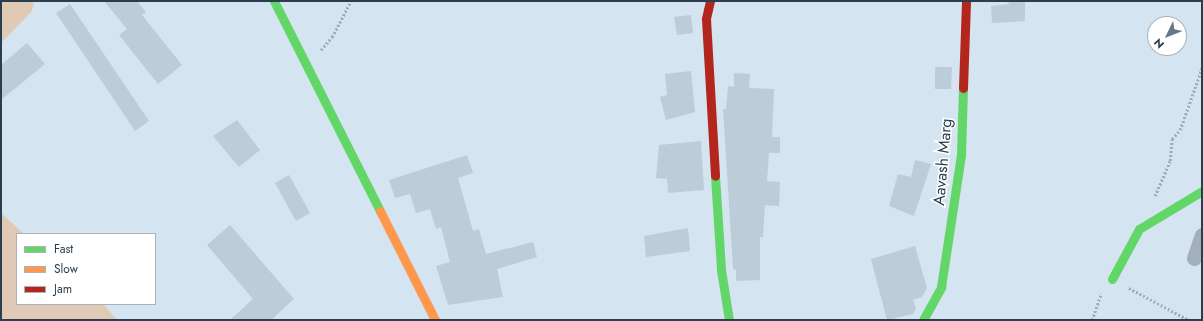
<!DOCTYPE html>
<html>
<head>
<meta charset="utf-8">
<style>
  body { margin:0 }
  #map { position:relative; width:1203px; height:321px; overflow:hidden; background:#d4e4f0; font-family:Jost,sans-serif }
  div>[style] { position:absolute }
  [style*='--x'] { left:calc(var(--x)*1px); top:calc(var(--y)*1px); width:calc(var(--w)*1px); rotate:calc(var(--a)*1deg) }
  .green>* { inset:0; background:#e0cab5 }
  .building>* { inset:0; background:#bcccd9 }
  .path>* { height:2.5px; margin-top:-1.25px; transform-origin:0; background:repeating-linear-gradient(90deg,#9facb5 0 2px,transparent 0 4px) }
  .street>* { height:15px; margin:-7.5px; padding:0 7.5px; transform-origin:7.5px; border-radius:7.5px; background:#a3b0bb }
  .fast>* { height:9px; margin:-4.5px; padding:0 4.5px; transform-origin:4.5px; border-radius:4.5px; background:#63d668 }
  .slow>* { height:9px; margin:-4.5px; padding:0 4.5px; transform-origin:4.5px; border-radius:4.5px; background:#ff974d }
  .jam>* { height:9px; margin:-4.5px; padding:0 4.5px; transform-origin:4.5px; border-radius:4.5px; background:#b3261e }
  span { translate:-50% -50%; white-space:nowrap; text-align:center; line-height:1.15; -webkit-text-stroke:3px #fff; paint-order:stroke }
  .street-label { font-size:16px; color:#2b3e4e }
  .frame { position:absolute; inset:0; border:2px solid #2b3e4e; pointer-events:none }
  .legend { position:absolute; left:16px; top:233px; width:140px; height:72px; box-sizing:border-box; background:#fff; border:1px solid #aab2b8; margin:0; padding:5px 7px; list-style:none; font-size:12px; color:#2b3e4e }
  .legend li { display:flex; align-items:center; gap:8px; height:20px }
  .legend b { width:20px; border:1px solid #aab2b8 }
  .north { position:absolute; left:1147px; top:16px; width:40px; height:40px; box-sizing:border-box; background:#fff; border:1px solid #aab2b8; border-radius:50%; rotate:227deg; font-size:11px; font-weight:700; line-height:16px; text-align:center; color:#2b3e4e }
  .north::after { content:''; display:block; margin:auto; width:14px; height:18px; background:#667887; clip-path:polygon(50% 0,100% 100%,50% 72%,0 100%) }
</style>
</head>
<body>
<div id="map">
  <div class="green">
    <i style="clip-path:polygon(1px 1px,34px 1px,32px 11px,1px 43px)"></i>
    <i style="clip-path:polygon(1px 213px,24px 234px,17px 234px,17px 304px,103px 304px,117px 320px,1px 320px)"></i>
  </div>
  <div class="building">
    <i style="clip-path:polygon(104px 1px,137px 1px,146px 12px,142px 15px,182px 65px,158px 84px,119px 35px,127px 29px)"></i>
    <i style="clip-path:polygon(1008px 1px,1025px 1px,1025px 21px,992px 23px,991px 6px,1009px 4px)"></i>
    <i style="clip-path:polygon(70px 4px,149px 121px,135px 131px,56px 13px)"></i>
    <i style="clip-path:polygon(691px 15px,693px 33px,677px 35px,674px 17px)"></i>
    <i style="clip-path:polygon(27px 43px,45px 64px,1px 100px,1px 65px)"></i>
    <i style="clip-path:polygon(935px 67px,952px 67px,951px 89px,935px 89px)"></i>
    <i style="clip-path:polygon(691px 71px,695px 112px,666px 120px,660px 97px,667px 95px,665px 74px)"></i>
    <i style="clip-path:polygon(734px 73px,750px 74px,749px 88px,774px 89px,772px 137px,780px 137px,780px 153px,769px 153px,767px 181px,780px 182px,779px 206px,765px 205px,763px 237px,760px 237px,760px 280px,736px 281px,736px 270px,733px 269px,723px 109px,726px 109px,728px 86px,734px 87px)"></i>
    <i style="clip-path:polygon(237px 120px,260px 150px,239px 167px,213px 136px)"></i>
    <i style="clip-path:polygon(701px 141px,704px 190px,668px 193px,667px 179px,656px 178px,659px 145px)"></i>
    <i style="clip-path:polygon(467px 155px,473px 173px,458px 178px,473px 231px,479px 229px,486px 254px,533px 242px,537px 257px,497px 269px,503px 297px,448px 305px,436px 266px,450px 262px,441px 227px,436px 229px,430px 209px,416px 213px,410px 194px,395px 198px,389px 180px)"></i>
    <i style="clip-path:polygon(915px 160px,931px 164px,914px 216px,889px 206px,898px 174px,911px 177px)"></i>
    <i style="clip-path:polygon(289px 175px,310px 213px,296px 221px,275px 183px)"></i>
    <i style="clip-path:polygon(230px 225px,294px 299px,271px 320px,230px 320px,253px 299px,207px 245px)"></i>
    <i style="clip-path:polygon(688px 228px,690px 251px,646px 257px,644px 236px)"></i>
    <i style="clip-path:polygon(915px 246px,927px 288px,922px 297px,913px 300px,916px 308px,913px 314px,887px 320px,871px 259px)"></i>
  </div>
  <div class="path">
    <i style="--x:321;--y:50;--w:17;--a:-50"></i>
    <i style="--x:332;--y:37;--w:41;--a:-62.2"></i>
    <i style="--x:1155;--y:196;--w:38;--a:-67"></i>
    <i style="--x:1170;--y:161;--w:22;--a:-85"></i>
    <i style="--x:1172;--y:139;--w:12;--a:-48"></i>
    <i style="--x:1180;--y:130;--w:66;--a:-70.5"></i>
    <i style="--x:1129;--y:288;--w:68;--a:28.1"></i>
    <i style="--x:1092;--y:320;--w:28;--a:-71"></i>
  </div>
  <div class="street">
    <i style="--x:1194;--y:258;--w:24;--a:-71"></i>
  </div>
  <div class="fast">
    <i style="--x:274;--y:1;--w:235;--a:63.2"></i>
    <i style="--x:715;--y:176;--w:94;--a:86.3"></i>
    <i style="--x:721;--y:270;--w:51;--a:80.9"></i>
    <i style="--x:1112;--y:279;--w:57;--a:-61.6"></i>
    <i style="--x:1139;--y:229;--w:74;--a:-31.1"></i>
    <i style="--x:923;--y:320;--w:38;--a:-61"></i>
    <i style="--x:941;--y:287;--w:134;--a:-81.4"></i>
    <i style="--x:961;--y:155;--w:67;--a:-88.3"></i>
  </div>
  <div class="slow">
    <i style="--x:380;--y:211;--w:122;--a:63.2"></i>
  </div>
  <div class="jam">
    <i style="--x:710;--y:1;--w:18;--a:103"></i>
    <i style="--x:706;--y:19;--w:157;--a:86.7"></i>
    <i style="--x:963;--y:88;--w:87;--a:-88"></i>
  </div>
  <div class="street-label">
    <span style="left:943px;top:162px;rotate:-85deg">Aavash Marg</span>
  </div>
  <div class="frame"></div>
  <ul class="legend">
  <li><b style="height:5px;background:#63d668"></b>Fast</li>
  <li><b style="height:5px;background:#ff974d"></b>Slow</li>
  <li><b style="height:5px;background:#b3261e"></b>Jam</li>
  </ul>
  <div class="north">N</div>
</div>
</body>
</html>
